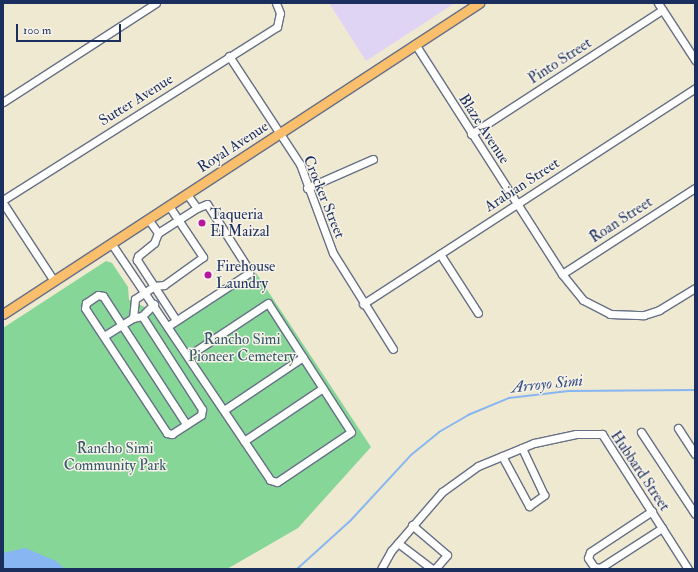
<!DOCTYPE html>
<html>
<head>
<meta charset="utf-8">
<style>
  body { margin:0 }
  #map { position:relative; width:698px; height:572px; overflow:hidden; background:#f0e9d1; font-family:"IM FELL Double Pica",serif }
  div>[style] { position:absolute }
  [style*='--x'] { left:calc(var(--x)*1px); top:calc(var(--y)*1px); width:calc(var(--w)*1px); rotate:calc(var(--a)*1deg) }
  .built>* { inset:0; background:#e0d4f4 }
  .green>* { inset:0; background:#85d697 }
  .water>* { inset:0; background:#87b6f2 }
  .stream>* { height:2px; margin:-1px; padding:0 1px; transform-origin:1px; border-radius:1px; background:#87b6f2 }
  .roads { filter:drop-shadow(1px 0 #667086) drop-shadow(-1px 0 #667086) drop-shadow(0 1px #667086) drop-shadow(0 -1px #667086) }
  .minor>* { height:7px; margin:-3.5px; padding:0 3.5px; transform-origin:3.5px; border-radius:3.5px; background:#fff }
  .major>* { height:9px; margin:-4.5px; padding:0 4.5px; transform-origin:4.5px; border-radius:4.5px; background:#f9bf6d }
  .dots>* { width:11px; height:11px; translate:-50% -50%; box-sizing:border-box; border:2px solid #f7f3e8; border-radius:50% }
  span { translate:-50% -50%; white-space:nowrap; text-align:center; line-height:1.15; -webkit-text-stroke:3px #f7f3e8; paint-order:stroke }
  .street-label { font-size:15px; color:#1b2f5e }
  .poi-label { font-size:15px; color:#1b2f5e }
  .left { translate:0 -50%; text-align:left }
  .park-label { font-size:15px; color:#36596c }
  .water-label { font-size:16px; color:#365183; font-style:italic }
  .frame { position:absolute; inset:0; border:4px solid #1b2f5e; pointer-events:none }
  .scale { position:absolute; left:16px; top:24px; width:105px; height:18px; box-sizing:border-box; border:2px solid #1b2f5e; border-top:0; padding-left:5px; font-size:12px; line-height:14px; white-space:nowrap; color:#1b2f5e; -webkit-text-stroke:3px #f7f3e8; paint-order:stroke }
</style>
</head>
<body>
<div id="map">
  <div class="built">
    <i style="clip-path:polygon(329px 3px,455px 3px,366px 61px)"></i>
  </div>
  <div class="green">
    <i style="clip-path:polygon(106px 261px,112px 263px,128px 287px,129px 300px,154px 311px,167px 332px,256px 273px,371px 447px,298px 528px,227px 569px,3px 569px,3px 328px)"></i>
  </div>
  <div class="water">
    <i style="clip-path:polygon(25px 548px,56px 561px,65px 569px,3px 569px,3px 553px)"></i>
  </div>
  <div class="stream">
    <i style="--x:297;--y:569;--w:73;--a:-42.2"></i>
    <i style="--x:351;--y:520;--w:88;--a:-47.3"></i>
    <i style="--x:411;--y:455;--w:36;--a:-39"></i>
    <i style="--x:439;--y:432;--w:34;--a:-30"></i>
    <i style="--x:468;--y:415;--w:44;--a:-22.5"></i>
    <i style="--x:509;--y:398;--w:60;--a:-6.7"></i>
    <i style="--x:569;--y:391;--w:126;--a:-0.5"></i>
  </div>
  <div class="roads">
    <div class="minor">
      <i style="--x:658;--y:3;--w:68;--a:57"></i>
      <i style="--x:415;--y:44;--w:273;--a:57.4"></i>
      <i style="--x:562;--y:274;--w:33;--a:51"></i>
      <i style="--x:583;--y:300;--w:30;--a:27"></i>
      <i style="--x:610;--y:314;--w:34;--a:2"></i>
      <i style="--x:644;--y:315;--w:16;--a:-18"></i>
      <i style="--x:659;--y:310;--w:42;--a:-31.4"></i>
      <i style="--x:229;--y:56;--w:129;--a:56.7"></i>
      <i style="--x:300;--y:164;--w:95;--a:69.7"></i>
      <i style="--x:333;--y:253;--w:113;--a:58"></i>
      <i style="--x:3;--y:102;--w:182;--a:-32.9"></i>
      <i style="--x:471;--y:134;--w:228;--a:-33"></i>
      <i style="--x:307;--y:188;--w:72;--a:-23.7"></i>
      <i style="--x:3;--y:200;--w:324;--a:-32.3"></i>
      <i style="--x:277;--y:27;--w:14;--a:-78"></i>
      <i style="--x:280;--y:13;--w:11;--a:-112"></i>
      <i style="--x:3;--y:203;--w:93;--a:56.8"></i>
      <i style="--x:148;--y:219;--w:17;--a:54"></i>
      <i style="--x:111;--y:243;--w:285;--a:56.1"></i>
      <i style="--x:270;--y:480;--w:7;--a:16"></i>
      <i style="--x:277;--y:482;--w:89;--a:-34"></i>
      <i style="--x:351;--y:432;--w:153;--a:-122.8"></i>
      <i style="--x:268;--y:303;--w:96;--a:146.5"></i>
      <i style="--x:440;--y:254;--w:70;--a:57.2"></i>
      <i style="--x:562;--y:274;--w:158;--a:-32.9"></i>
      <i style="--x:363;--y:304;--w:396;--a:-33"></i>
      <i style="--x:142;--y:316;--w:111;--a:57.2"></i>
      <i style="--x:202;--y:409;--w:6;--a:99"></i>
      <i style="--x:201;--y:415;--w:35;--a:147"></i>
      <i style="--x:172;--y:434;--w:5;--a:-169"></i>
      <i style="--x:167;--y:433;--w:149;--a:-123.3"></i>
      <i style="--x:85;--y:308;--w:5;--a:-79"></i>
      <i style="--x:86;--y:303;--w:14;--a:-34"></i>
      <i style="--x:98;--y:295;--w:5;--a:11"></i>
      <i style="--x:103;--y:296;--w:153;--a:57"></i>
      <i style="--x:133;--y:318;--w:19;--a:-84"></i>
      <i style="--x:135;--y:299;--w:23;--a:-34"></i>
      <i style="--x:154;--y:286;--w:10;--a:-6"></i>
      <i style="--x:164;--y:285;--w:48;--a:-35.7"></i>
      <i style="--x:203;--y:257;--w:61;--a:-123.7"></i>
      <i style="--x:176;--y:320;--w:72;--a:-123"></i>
      <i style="--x:137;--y:260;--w:4;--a:-76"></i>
      <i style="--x:138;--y:256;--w:21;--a:-39"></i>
      <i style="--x:154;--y:243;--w:11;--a:-68"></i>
      <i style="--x:158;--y:233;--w:46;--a:-32.7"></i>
      <i style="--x:168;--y:326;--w:97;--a:-33.2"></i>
      <i style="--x:249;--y:273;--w:3;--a:-90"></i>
      <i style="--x:249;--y:270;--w:78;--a:-122.5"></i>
      <i style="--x:207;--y:204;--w:11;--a:158"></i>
      <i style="--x:197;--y:208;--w:17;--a:-126"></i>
      <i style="--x:104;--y:336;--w:34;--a:-32"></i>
      <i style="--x:133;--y:318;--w:9;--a:-13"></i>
      <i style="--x:142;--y:316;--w:17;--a:-45"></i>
      <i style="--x:224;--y:410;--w:95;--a:-33.9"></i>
      <i style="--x:678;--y:428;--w:31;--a:57"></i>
      <i style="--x:641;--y:432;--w:98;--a:56.6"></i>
      <i style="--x:244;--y:441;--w:95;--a:-33.9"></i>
      <i style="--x:502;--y:456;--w:57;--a:61.6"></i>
      <i style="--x:529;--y:506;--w:19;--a:-36"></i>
      <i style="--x:544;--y:495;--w:52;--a:-115.1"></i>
      <i style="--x:652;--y:511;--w:74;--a:146.5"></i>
      <i style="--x:590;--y:552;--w:6;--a:108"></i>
      <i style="--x:588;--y:558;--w:11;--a:56"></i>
      <i style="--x:594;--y:567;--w:6;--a:9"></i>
      <i style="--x:600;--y:568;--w:74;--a:-32.8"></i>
      <i style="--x:412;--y:525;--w:46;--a:40.6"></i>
      <i style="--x:447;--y:555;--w:18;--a:131"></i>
      <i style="--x:398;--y:543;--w:43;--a:37.4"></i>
      <i style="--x:381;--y:569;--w:21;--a:-61"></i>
      <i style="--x:391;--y:551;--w:78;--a:-49.2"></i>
      <i style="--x:442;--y:492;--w:44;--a:-35.8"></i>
      <i style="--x:478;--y:466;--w:61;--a:-22.3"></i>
      <i style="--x:534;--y:443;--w:43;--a:-12.1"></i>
      <i style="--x:576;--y:434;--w:26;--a:0"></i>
      <i style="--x:602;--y:434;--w:160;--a:57.5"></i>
    </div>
    <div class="major">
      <i style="--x:3;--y:314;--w:569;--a:-33.16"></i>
    </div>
  </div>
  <div class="dots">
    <i style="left:202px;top:223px;background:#b5179e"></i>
    <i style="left:208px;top:275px;background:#b5179e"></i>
  </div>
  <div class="street-label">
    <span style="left:560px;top:61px;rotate:-33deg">Pinto Street</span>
    <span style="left:136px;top:100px;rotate:-32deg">Sutter Avenue</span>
    <span style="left:484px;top:129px;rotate:57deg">Blaze Avenue</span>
    <span style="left:233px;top:147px;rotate:-33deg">Royal Avenue</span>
    <span style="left:522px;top:185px;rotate:-33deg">Arabian Street</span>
    <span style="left:324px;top:197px;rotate:68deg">Crocker Street</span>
    <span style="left:621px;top:220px;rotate:-33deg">Roan Street</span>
    <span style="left:640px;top:471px;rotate:56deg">Hubbard Street</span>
  </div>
  <div class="poi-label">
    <span class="left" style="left:210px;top:223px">Taqueria<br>El Maizal</span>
    <span class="left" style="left:216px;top:275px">Firehouse<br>Laundry</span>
  </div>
  <div class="park-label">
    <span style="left:242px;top:348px">Rancho Simi<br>Pioneer Cemetery</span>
    <span style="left:115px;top:457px">Rancho Simi<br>Community Park</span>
  </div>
  <div class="water-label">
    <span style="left:547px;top:384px;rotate:-6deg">Arroyo Simi</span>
  </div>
  <div class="frame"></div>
  <div class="scale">100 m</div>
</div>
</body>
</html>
